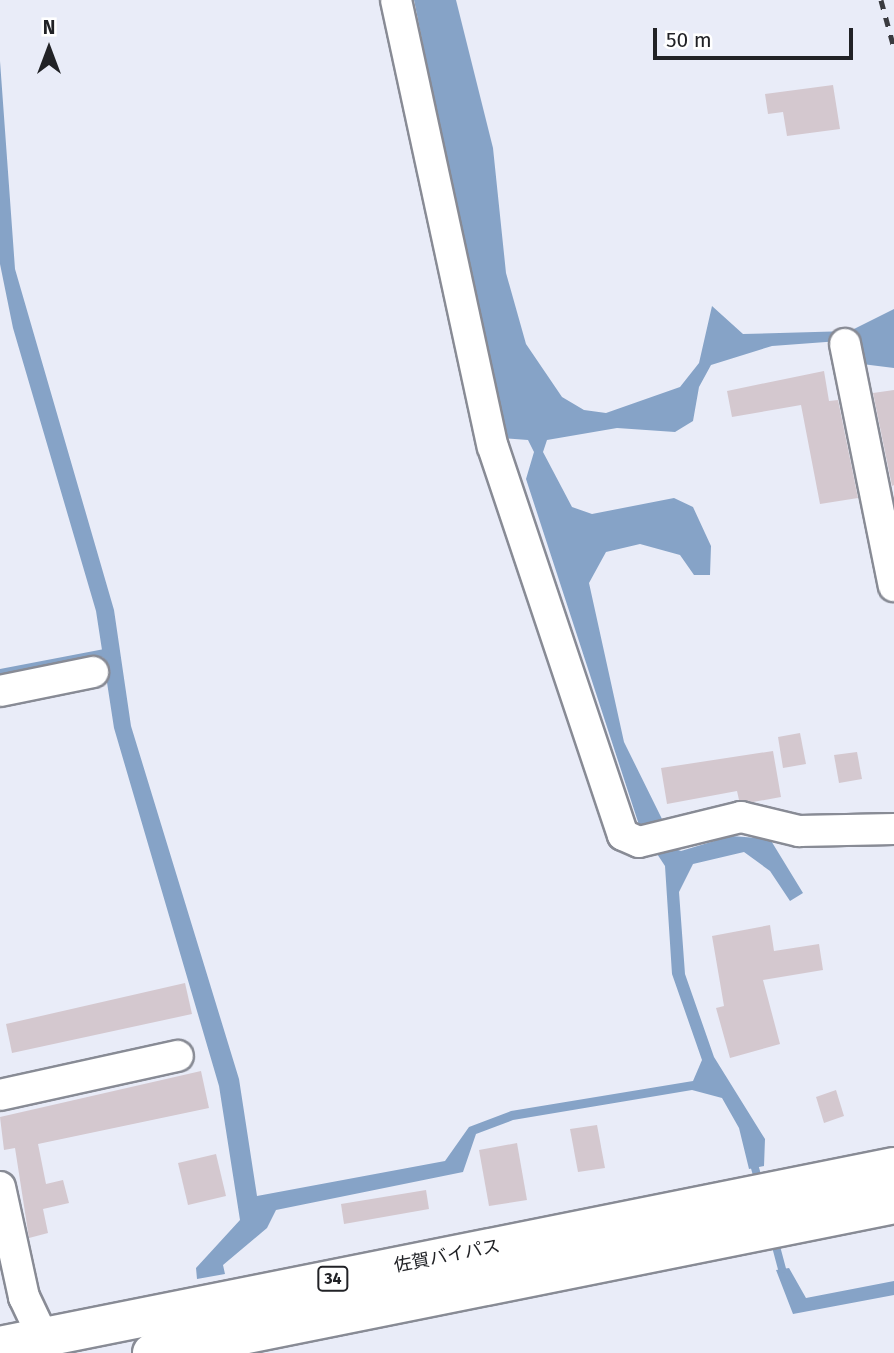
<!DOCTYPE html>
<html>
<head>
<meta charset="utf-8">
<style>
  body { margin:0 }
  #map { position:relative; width:894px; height:1353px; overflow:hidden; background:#e9ecf8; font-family:"Fira Sans","Noto Sans JP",sans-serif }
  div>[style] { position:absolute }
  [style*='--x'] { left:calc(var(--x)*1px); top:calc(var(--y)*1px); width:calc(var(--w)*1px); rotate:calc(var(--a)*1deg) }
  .water>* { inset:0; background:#86a3c7 }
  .stream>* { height:8px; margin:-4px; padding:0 4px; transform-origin:4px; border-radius:4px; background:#86a3c7 }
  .building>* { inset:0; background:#d4c8cf }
  .roads { filter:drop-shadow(2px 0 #888b95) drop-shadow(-2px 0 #888b95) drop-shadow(0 2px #888b95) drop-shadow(0 -2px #888b95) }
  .minor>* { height:30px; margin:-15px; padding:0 15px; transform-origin:15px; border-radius:15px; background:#fff }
  .trunk>* { height:38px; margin:-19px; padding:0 19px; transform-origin:19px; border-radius:19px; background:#fff }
  .rail>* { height:5px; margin-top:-2.5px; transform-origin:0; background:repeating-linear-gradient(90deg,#3a3b40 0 9px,transparent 0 18px) }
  span { translate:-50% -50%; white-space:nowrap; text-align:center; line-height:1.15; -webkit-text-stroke:5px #fff; paint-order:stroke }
  .shield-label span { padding:2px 5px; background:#fff; border:2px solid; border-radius:5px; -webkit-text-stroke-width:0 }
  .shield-label { font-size:16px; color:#212226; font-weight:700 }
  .street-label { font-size:18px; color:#212226 }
  .north { position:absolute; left:14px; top:14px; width:70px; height:70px; -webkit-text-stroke:5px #fff; paint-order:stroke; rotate:0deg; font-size:19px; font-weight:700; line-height:28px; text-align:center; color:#212226 }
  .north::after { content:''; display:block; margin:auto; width:24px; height:32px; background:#212226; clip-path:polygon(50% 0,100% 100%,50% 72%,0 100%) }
  .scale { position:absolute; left:653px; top:28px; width:200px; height:32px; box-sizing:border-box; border:4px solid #212226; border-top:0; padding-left:9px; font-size:21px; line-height:24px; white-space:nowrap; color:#212226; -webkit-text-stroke:5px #fff; paint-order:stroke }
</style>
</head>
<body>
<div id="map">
  <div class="water">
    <i style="clip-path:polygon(414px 0,456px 0,493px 148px,506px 273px,526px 344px,562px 397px,584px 410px,606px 413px,680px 387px,699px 363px,712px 306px,743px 334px,850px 331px,894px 309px,894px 368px,862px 364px,853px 340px,772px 346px,711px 365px,699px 387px,693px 421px,675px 432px,617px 428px,547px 440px,543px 452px,572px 507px,592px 514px,674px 498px,693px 507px,711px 546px,710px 575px,694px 575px,680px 555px,640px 544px,606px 552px,589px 583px,624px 742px,662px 819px,657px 827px,664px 845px,681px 851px,731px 836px,770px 839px,803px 893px,790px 901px,770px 871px,744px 852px,693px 864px,679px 892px,685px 974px,714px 1057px,765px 1139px,764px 1166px,749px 1169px,739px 1128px,722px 1098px,692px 1090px,513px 1120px,476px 1134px,463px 1172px,276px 1210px,267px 1228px,223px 1265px,225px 1274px,197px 1279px,196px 1268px,240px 1220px,219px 1086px,114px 728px,96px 611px,13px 328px,0 264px,0 61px,15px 269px,114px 610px,131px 726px,239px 1079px,257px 1196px,445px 1161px,469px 1127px,511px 1111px,693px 1081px,702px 1060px,672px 974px,665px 866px,640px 828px,526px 479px,534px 452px,528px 440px,502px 438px)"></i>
    <i style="clip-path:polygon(789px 1268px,806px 1298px,894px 1281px,894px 1295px,793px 1314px,776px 1270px)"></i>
  </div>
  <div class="stream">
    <i style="--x:0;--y:673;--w:107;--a:-10.8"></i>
    <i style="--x:755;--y:1168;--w:18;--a:74"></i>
    <i style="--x:774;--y:1239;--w:31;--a:75"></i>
  </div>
  <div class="building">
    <i style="clip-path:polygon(833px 85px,840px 129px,787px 136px,783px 112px,768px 114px,765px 94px)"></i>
    <i style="clip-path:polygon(824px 371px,829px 401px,838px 400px,858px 498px,820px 504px,801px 405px,732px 417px,727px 391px)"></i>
    <i style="clip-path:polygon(894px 390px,894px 485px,892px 486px,873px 393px)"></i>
    <i style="clip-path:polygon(800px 733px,806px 764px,783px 768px,778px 737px)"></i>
    <i style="clip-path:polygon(773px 751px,781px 797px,753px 802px,739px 800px,737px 791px,667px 804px,661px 768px)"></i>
    <i style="clip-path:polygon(857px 752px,862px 779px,839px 783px,834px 755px)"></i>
    <i style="clip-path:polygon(770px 925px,774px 951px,819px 944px,823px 970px,763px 980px,780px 1044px,730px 1058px,716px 1008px,724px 1006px,712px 936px)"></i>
    <i style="clip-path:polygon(185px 983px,192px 1014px,12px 1053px,6px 1024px)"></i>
    <i style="clip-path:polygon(201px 1071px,209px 1108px,38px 1144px,46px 1184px,63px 1180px,69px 1203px,43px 1209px,48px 1233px,29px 1238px,15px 1148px,4px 1150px,0 1117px)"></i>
    <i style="clip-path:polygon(836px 1090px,844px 1116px,824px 1123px,816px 1097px)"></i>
    <i style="clip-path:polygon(597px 1125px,605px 1168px,578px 1172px,570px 1129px)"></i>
    <i style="clip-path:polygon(517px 1143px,527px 1200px,489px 1206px,479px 1150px)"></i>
    <i style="clip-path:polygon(216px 1154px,226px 1196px,188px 1205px,178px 1163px)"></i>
    <i style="clip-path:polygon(426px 1190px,429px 1209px,344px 1224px,341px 1204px)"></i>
  </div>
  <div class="roads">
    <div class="minor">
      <i style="--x:396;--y:0;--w:457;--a:77.8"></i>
      <i style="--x:493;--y:447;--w:409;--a:71.5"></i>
      <i style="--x:623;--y:835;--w:17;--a:24"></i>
      <i style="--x:639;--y:842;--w:105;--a:-13.8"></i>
      <i style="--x:741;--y:817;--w:60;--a:13.6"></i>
      <i style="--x:799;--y:831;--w:95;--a:-1.2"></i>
      <i style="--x:845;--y:344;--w:247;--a:78.6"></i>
      <i style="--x:0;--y:691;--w:95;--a:-11.5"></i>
      <i style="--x:0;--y:1095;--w:182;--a:-12.4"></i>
      <i style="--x:0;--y:1187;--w:113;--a:77.7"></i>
      <i style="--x:24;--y:1297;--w:44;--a:64.6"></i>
    </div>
    <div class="trunk">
      <i style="--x:0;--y:1346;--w:912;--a:-11.32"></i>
      <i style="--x:152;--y:1353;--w:757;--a:-11.35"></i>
    </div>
  </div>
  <div class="rail">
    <i style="--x:881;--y:0;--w:50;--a:74.8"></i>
  </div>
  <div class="shield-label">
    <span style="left:333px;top:1279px">34</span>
  </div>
  <div class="street-label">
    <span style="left:447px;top:1256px;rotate:-11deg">佐賀バイパス</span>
  </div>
  <div class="north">N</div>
  <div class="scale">50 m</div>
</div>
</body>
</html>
